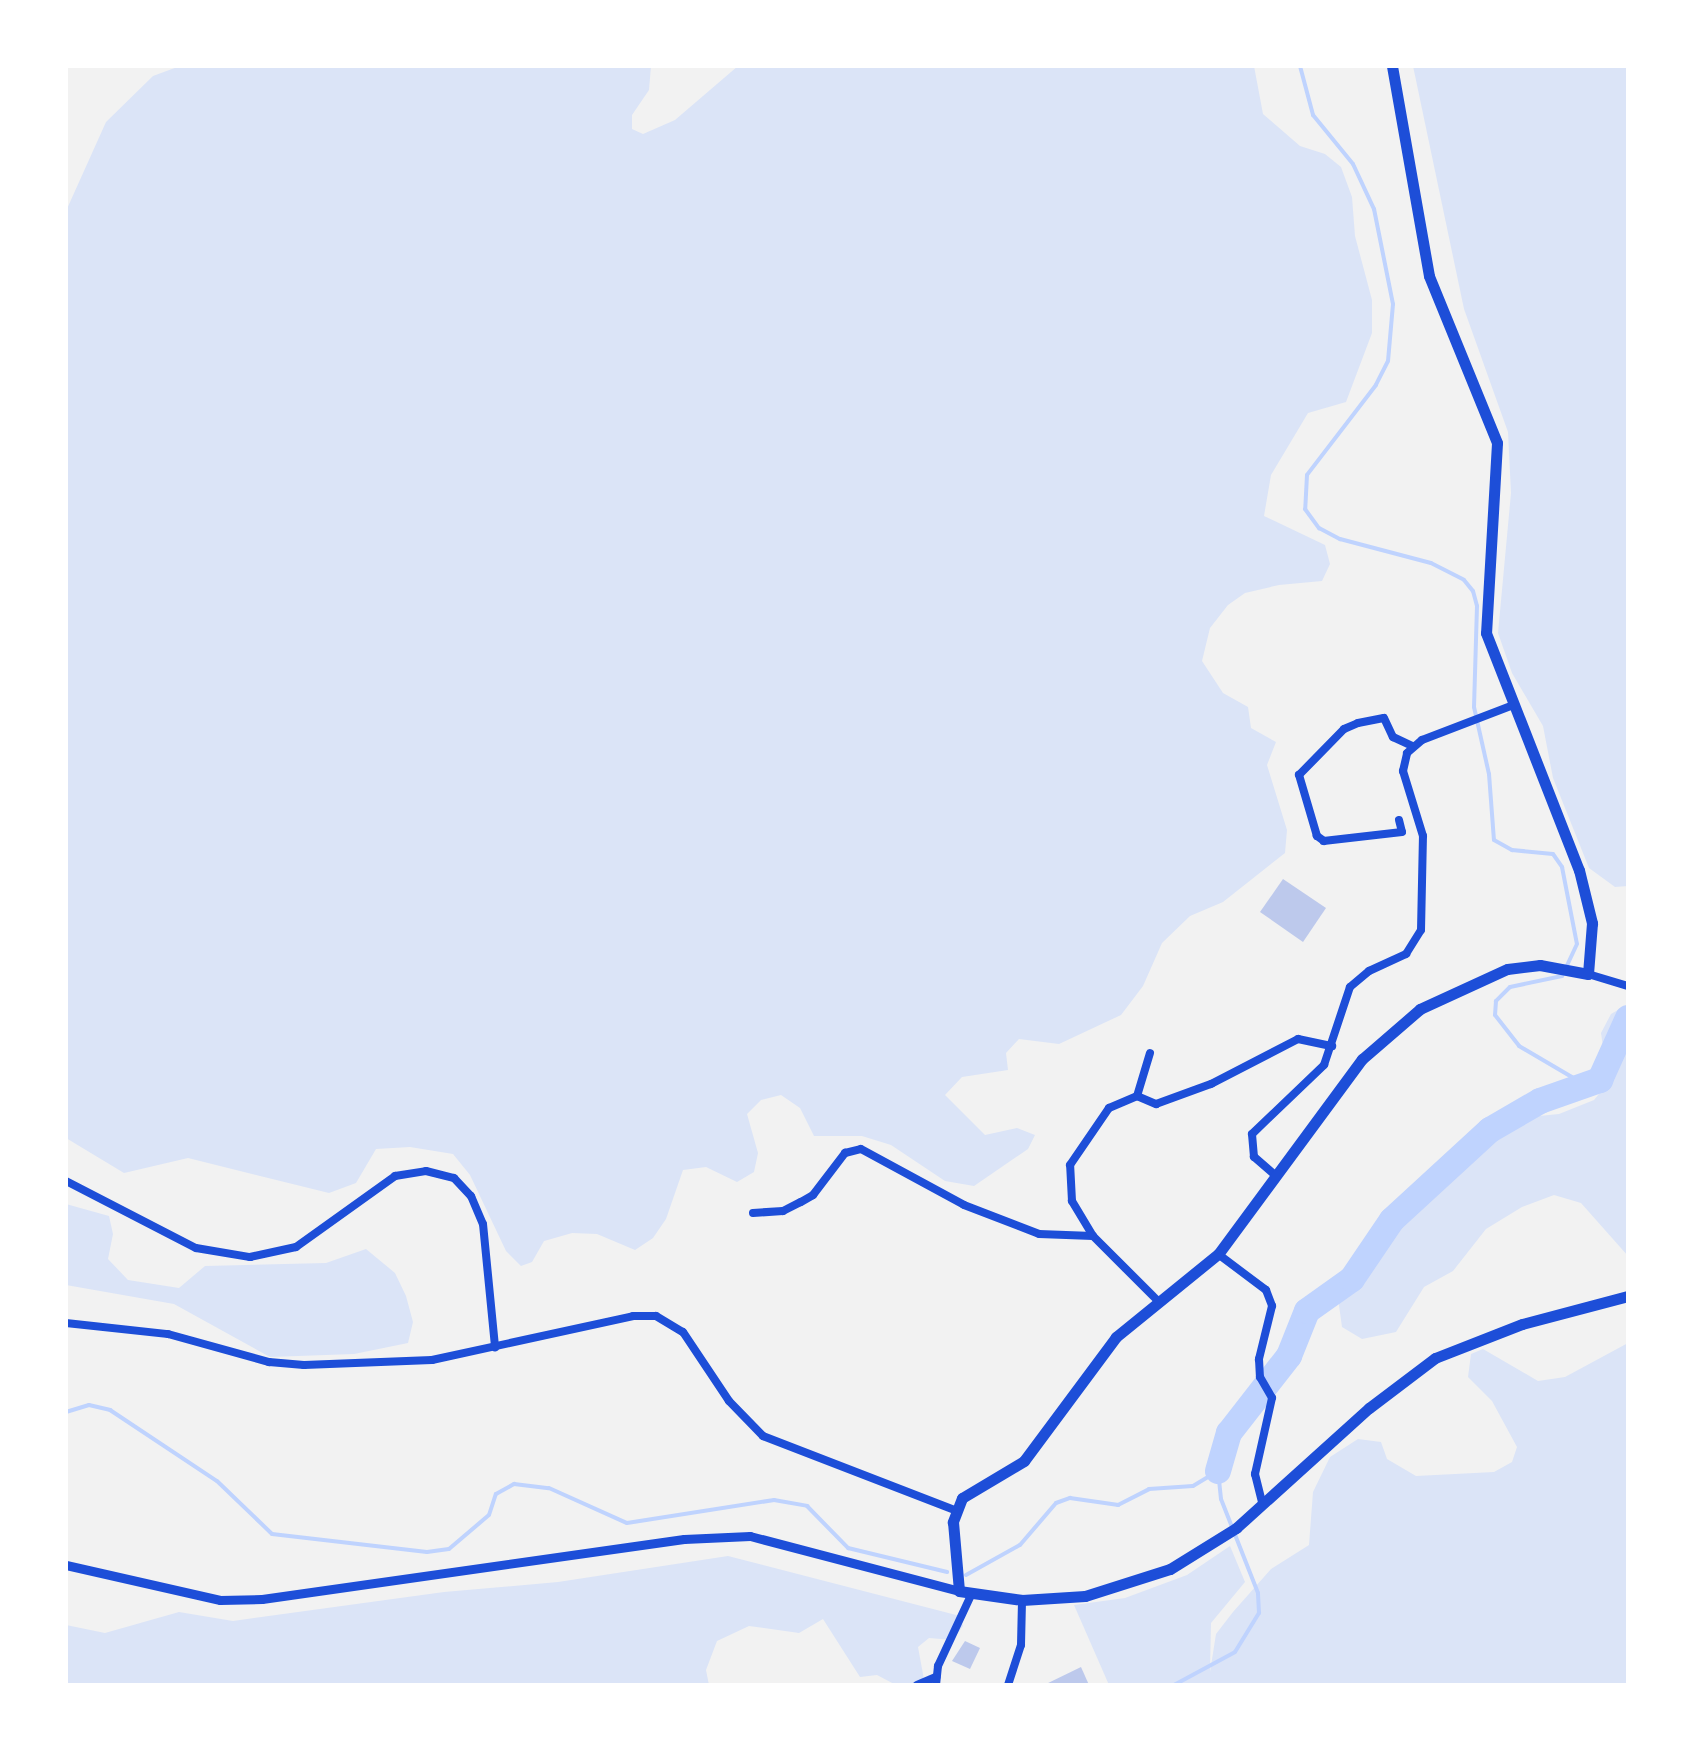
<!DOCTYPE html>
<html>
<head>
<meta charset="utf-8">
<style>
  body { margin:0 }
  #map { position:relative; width:1694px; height:1751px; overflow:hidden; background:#f2f2f2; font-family:Montserrat,sans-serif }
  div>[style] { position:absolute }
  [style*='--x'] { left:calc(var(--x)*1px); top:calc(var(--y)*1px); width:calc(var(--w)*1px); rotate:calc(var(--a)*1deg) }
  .green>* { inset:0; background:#dbe4f7 }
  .stream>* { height:4px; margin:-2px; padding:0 2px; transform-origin:2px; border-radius:2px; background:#bfd3fe }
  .river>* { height:26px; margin:-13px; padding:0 13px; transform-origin:13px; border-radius:13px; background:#bfd3fe }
  .building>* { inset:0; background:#bdc9ec }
  .minor>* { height:8px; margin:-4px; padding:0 4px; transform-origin:4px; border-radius:4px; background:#1d4ed8 }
  .tertiary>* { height:9px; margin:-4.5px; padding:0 4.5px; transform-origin:4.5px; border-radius:4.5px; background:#1d4ed8 }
  .secondary>* { height:11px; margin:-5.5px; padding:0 5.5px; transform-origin:5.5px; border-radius:5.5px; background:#1d4ed8 }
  span { translate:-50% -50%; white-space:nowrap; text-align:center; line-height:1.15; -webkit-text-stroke:6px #fff; paint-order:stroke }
  .frame { position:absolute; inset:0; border:68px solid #fff; pointer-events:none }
</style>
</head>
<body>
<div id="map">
  <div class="green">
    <i style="clip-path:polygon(180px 66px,651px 66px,649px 90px,632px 115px,632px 129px,643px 134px,675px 120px,738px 66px,1254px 66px,1263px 114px,1300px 146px,1325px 154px,1341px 167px,1352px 197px,1355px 236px,1372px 300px,1372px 333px,1346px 402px,1308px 413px,1271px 475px,1264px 516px,1325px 545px,1330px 564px,1322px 581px,1279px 585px,1245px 593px,1228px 605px,1210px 628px,1202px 661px,1223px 693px,1248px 707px,1251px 728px,1276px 742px,1267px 765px,1287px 830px,1285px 853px,1223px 902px,1190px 916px,1162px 943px,1143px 986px,1121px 1015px,1059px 1044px,1019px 1039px,1006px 1053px,1008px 1070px,962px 1077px,945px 1095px,985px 1135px,1017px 1128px,1035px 1135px,1028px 1149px,974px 1186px,945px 1181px,891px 1145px,862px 1136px,814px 1136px,800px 1108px,781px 1095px,761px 1100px,747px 1114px,758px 1153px,754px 1172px,737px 1182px,706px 1167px,683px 1170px,666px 1219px,653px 1238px,635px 1250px,597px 1234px,572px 1233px,544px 1241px,532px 1262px,521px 1266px,506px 1251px,470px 1175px,453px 1154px,410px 1147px,376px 1149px,356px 1183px,329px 1193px,188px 1158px,124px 1173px,66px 1138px,66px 211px,106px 122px,153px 76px)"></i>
    <i style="clip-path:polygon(1413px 66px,1628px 66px,1628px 886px,1615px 887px,1589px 868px,1553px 778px,1543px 726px,1512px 673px,1498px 633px,1511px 493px,1508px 432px,1464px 309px)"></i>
    <i style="clip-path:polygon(1628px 1004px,1628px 1256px,1581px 1203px,1554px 1195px,1522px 1207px,1486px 1229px,1453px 1271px,1424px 1287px,1396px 1332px,1362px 1339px,1342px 1327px,1338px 1298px,1369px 1269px,1413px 1185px,1480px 1122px,1559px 1114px,1594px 1100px,1608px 1083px,1601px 1033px,1611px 1014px)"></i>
    <i style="clip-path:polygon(66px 1204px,109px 1216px,113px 1234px,108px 1259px,128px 1280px,179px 1288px,205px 1266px,326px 1263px,366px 1249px,395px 1273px,406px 1296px,413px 1322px,408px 1343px,354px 1354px,270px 1357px,174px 1304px,66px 1285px)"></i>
    <i style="clip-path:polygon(1628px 1343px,1628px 1685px,1109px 1685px,1074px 1605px,1125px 1598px,1187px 1575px,1230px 1546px,1245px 1582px,1211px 1623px,1210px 1672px,1216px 1634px,1233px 1612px,1271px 1569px,1309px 1545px,1313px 1492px,1330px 1457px,1358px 1439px,1381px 1442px,1387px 1459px,1416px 1476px,1494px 1472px,1512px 1462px,1517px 1447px,1492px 1401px,1468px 1377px,1471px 1354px,1483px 1349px,1538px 1381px,1565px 1377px)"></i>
    <i style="clip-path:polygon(728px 1556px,960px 1616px,963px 1626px,953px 1640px,929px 1638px,918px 1647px,925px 1685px,896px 1685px,877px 1675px,860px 1677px,823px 1619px,799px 1633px,749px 1626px,717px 1641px,706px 1670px,709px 1685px,66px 1685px,66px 1625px,105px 1633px,179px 1612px,233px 1621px,444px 1592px,558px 1582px)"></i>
  </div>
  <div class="stream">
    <i style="--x:1300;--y:66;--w:51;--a:75.1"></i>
    <i style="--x:1313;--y:115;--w:63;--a:50.8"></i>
    <i style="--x:1353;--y:164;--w:50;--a:65"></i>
    <i style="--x:1374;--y:209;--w:97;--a:78.7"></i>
    <i style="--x:1393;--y:304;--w:57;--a:95"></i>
    <i style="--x:1388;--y:361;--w:27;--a:117"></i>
    <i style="--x:1376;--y:385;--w:113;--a:127.5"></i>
    <i style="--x:1307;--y:475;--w:34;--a:93"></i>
    <i style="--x:1305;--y:509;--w:24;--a:54"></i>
    <i style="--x:1319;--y:528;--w:24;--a:28"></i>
    <i style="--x:1340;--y:539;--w:94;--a:14.8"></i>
    <i style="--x:1431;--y:563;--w:37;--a:27"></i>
    <i style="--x:1464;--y:580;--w:14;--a:51"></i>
    <i style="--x:1473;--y:591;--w:16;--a:75"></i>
    <i style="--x:1477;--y:606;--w:101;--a:91.7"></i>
    <i style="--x:1474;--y:707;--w:69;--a:77.4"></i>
    <i style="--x:1489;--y:774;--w:66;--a:85.7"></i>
    <i style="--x:1494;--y:840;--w:21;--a:29"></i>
    <i style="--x:1512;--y:850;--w:41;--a:5.6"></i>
    <i style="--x:1553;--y:854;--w:16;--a:55"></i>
    <i style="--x:1562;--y:867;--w:78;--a:79"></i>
    <i style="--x:1577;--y:944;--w:35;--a:115"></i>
    <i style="--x:1562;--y:976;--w:53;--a:168.1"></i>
    <i style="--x:1510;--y:987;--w:20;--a:135"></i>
    <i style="--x:1496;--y:1001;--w:14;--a:94"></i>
    <i style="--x:1495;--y:1015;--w:39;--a:52"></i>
    <i style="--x:1519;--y:1046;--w:81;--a:30.4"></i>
    <i style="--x:66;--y:1412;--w:24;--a:-17"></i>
    <i style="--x:89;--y:1405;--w:22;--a:13"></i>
    <i style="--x:110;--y:1410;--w:128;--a:33.6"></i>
    <i style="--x:217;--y:1481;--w:76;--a:43.9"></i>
    <i style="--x:272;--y:1534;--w:156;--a:6.6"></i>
    <i style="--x:427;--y:1552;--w:22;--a:-8"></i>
    <i style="--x:449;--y:1549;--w:52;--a:-40.4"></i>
    <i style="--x:489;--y:1515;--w:22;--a:-72"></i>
    <i style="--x:496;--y:1494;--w:21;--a:-29"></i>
    <i style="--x:514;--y:1484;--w:35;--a:7"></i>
    <i style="--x:549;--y:1488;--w:85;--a:24.2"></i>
    <i style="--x:627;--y:1523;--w:149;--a:-8.9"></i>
    <i style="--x:774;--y:1500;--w:34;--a:10"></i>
    <i style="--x:807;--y:1506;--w:59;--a:45.7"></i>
    <i style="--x:848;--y:1548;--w:102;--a:13.6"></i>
    <i style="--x:966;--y:1575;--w:62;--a:-29.1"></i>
    <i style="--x:1020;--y:1545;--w:55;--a:-49.4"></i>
    <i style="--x:1056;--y:1503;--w:15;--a:-20"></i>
    <i style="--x:1070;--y:1498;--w:49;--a:8.3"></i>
    <i style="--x:1118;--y:1505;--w:35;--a:-27"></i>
    <i style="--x:1149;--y:1489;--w:44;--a:-3.9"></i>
    <i style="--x:1193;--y:1486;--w:29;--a:-31"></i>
    <i style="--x:1174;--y:1685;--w:69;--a:-28.4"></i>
    <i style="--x:1235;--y:1652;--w:46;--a:-58.4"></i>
    <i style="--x:1259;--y:1613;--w:20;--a:-93"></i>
    <i style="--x:1258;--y:1593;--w:101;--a:-111.5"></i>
    <i style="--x:1221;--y:1499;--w:28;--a:-96"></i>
  </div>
  <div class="river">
    <i style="--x:1218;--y:1471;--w:40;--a:-74"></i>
    <i style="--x:1229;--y:1433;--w:98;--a:-52.1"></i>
    <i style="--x:1289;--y:1356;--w:48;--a:-68.2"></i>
    <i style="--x:1307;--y:1311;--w:55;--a:-35.4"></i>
    <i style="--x:1352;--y:1279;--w:71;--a:-55.9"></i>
    <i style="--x:1392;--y:1220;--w:133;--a:-42.6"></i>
    <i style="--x:1490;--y:1130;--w:58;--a:-30.1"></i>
    <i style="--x:1540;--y:1101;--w:64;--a:-19.3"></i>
    <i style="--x:1600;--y:1080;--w:68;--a:-65.7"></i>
  </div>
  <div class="building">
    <i style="clip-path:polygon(1283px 879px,1326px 908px,1303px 942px,1260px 912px)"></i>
    <i style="clip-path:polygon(965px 1641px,980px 1648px,970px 1669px,952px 1661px)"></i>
    <i style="clip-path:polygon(1081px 1667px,1089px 1685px,1044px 1685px)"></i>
  </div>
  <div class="minor">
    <i style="--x:1399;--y:820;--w:12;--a:76"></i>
    <i style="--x:1402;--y:832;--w:79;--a:173.4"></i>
    <i style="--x:1324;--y:841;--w:9;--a:-144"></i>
    <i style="--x:1317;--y:836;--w:64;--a:-106.4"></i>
    <i style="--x:1299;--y:775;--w:64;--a:-45.6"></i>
    <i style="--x:1344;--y:729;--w:15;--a:-23"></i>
    <i style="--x:1358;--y:723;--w:26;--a:-11"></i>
    <i style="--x:1384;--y:718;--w:21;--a:65"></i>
    <i style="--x:1393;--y:737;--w:21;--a:25"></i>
    <i style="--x:1588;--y:974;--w:42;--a:16.7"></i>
    <i style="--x:1150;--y:1053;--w:45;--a:106.8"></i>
    <i style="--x:1137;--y:1096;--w:21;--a:23"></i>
    <i style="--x:1156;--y:1104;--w:59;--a:-20"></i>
    <i style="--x:1211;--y:1084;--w:98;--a:-27.3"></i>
    <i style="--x:1298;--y:1039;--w:35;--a:12"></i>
    <i style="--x:1275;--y:1175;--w:28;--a:-139"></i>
    <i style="--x:1254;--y:1157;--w:23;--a:-95"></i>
    <i style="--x:1252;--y:1134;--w:100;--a:-43.8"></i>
    <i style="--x:1324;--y:1065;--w:82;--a:-71.6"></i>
    <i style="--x:1350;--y:987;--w:25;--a:-40"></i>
    <i style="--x:1369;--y:971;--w:41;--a:-24.7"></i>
    <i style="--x:1406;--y:954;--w:28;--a:-58"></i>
    <i style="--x:1421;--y:930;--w:94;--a:-88.8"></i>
    <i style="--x:1423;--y:836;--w:68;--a:-107.1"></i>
    <i style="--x:1403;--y:771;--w:18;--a:-77"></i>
    <i style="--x:1407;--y:753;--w:20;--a:-41"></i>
    <i style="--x:1422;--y:740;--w:95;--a:-20.9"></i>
    <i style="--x:66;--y:1181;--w:146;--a:27.3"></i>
    <i style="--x:196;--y:1248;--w:55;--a:9.5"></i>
    <i style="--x:250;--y:1257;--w:47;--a:-12.3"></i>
    <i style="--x:296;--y:1247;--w:122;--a:-35.6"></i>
    <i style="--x:395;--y:1176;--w:31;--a:-9"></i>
    <i style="--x:426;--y:1171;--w:29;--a:14"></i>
    <i style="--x:454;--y:1178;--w:25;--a:47"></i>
    <i style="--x:471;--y:1196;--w:30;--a:67"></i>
    <i style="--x:483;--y:1224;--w:124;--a:84.4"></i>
    <i style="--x:753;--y:1213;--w:30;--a:-4"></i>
    <i style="--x:783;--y:1211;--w:20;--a:-27"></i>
    <i style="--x:801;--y:1202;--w:14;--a:-30"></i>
    <i style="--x:813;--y:1195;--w:53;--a:-52.7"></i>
    <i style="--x:845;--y:1153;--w:16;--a:-14"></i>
    <i style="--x:861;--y:1149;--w:117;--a:28.5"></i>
    <i style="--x:964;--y:1205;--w:80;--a:21.1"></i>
    <i style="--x:1039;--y:1234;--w:54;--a:2.1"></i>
    <i style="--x:1093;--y:1236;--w:93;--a:45"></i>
    <i style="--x:1093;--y:1236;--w:41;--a:-121"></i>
    <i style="--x:1072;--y:1201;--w:36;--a:-93"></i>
    <i style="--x:1070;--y:1165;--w:69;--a:-55.6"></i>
    <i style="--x:1109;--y:1108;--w:30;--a:-23"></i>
    <i style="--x:1218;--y:1254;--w:60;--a:36.9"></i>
    <i style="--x:1266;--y:1290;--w:17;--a:69"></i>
    <i style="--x:1272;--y:1306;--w:55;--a:103.8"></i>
    <i style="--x:1259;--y:1359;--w:18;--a:87"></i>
    <i style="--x:1260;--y:1377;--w:24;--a:60"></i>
    <i style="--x:1272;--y:1398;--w:78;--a:102.6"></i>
    <i style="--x:1255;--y:1474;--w:32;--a:76"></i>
    <i style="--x:66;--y:1323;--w:103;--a:6.2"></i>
    <i style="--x:168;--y:1334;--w:105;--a:15.5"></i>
    <i style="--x:269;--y:1362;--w:35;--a:5"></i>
    <i style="--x:304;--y:1365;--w:128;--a:-2.2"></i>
    <i style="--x:432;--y:1360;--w:206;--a:-12.3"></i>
    <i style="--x:633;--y:1316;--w:23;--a:0"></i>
    <i style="--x:656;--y:1316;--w:31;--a:31"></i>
    <i style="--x:683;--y:1332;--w:83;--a:56.3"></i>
    <i style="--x:729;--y:1401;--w:49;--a:45.8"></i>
    <i style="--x:763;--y:1436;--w:206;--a:21.1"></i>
    <i style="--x:917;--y:1685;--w:21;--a:-23"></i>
    <i style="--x:936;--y:1685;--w:19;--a:-84"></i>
    <i style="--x:938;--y:1666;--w:81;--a:-65"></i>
    <i style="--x:1008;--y:1685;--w:42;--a:-72"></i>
    <i style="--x:1021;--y:1645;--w:45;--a:-88.7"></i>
  </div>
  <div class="tertiary">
    <i style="--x:66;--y:1565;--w:158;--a:12.8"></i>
    <i style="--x:220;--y:1600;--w:42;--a:-1.4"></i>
    <i style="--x:262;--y:1599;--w:426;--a:-8.1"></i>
    <i style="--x:684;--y:1539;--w:66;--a:-2.6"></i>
    <i style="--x:750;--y:1536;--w:216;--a:14.7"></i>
  </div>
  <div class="secondary">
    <i style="--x:1392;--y:66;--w:213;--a:80"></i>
    <i style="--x:1429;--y:276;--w:180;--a:67.8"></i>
    <i style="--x:1497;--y:443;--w:190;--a:93.3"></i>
    <i style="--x:1486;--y:633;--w:255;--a:68.6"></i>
    <i style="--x:1579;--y:870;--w:55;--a:76.2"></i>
    <i style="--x:1592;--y:923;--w:51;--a:94.5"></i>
    <i style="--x:1588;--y:974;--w:49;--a:-169.4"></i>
    <i style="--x:1540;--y:965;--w:33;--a:173"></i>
    <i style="--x:1507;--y:969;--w:96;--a:155.3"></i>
    <i style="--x:1420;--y:1009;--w:77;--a:139.2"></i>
    <i style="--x:1362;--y:1059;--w:242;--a:126.4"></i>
    <i style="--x:1218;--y:1254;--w:132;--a:140.9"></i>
    <i style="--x:1116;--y:1337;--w:154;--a:126.6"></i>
    <i style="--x:1024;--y:1461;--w:72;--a:149.2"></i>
    <i style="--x:962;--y:1498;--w:26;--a:111"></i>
    <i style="--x:953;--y:1522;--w:69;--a:85"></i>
    <i style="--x:959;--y:1591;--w:64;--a:8.1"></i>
    <i style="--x:1022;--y:1600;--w:63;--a:-3.6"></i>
    <i style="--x:1085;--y:1596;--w:89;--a:-17.6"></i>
    <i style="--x:1170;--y:1569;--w:78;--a:-31.8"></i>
    <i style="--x:1236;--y:1528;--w:179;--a:-42.1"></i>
    <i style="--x:1369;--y:1408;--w:83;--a:-37.1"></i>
    <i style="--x:1435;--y:1358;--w:93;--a:-21.3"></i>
    <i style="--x:1522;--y:1324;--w:110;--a:-14.8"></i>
  </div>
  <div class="frame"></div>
</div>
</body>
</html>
